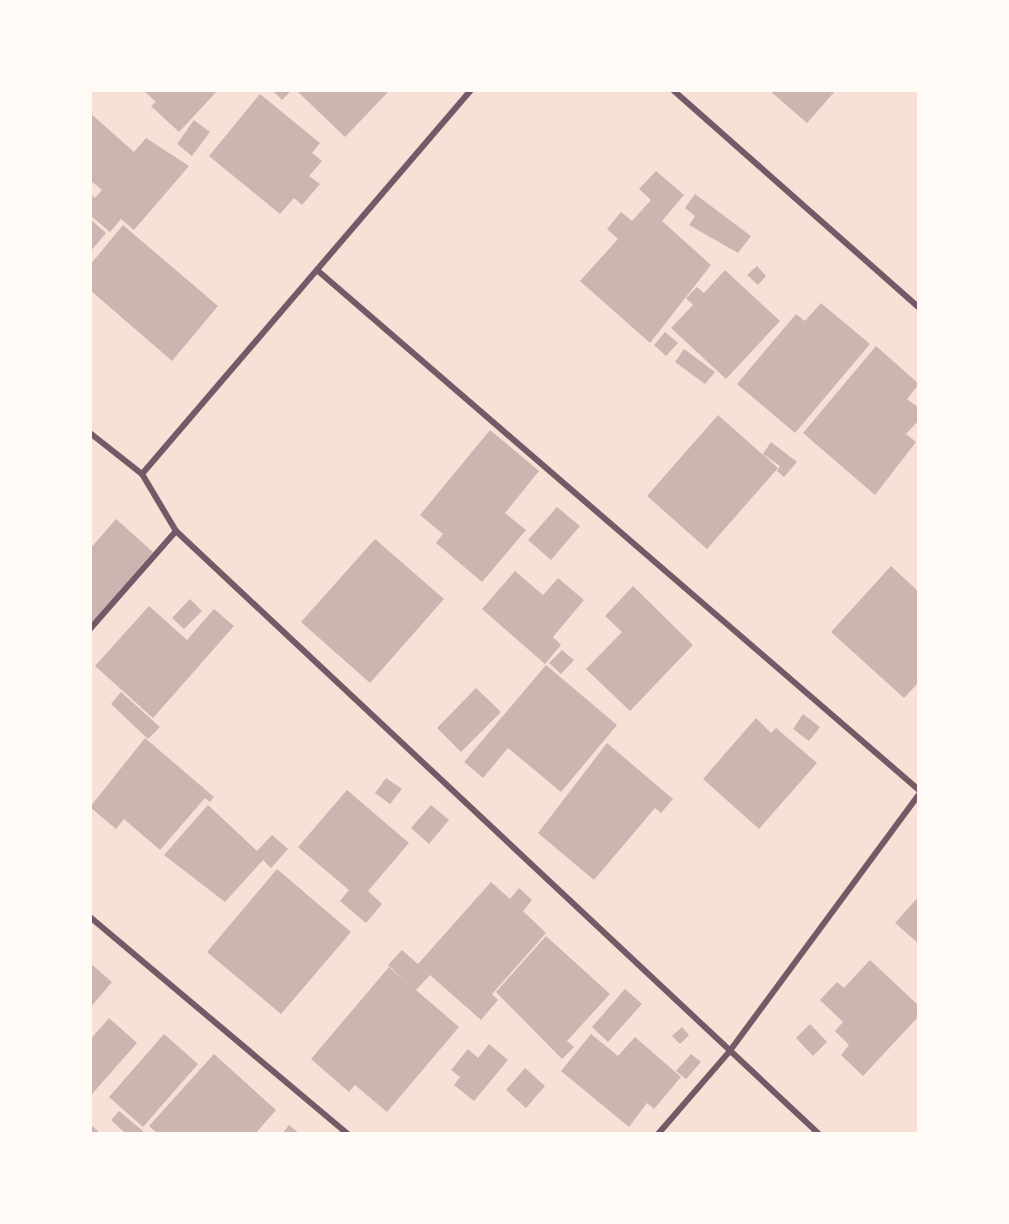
<!DOCTYPE html>
<html>
<head>
<meta charset="utf-8">
<style>
  body { margin:0 }
  #map { position:relative; width:1009px; height:1224px; overflow:hidden; background:#f7e1d7; font-family:Commissioner,sans-serif }
  div>[style] { position:absolute }
  [style*='--x'] { left:calc(var(--x)*1px); top:calc(var(--y)*1px); width:calc(var(--w)*1px); rotate:calc(var(--a)*1deg) }
  .building>* { inset:0; background:#ccb4b1 }
  .minor>* { height:6px; margin:-3px; padding:0 3px; transform-origin:3px; border-radius:3px; background:#755966 }
  span { translate:-50% -50%; white-space:nowrap; text-align:center; line-height:1.15; -webkit-text-stroke:5px #fffaf5; paint-order:stroke }
  .frame { position:absolute; inset:0; border:92px solid #fffaf5; pointer-events:none }
</style>
</head>
<body>
<div id="map">
  <div class="building">
    <i style="clip-path:polygon(143px 90px,218px 90px,179px 132px,151px 106px,156px 102px)"></i>
    <i style="clip-path:polygon(272px 90px,292px 90px,282px 100px)"></i>
    <i style="clip-path:polygon(296px 90px,386px 90px,388px 92px,345px 137px)"></i>
    <i style="clip-path:polygon(769px 90px,836px 90px,807px 123px)"></i>
    <i style="clip-path:polygon(260px 94px,320px 143px,312px 153px,322px 161px,309px 176px,320px 184px,302px 205px,294px 198px,280px 214px,209px 156px)"></i>
    <i style="clip-path:polygon(90px 113px,134px 152px,146px 138px,189px 166px,134px 230px,121px 219px,110px 232px,90px 215px,90px 194px,95px 198px,102px 190px,90px 180px)"></i>
    <i style="clip-path:polygon(194px 120px,210px 132px,192px 156px,177px 144px)"></i>
    <i style="clip-path:polygon(656px 171px,684px 195px,662px 221px,711px 265px,650px 343px,580px 281px,618px 239px,607px 229px,621px 212px,632px 221px,651px 200px,639px 189px)"></i>
    <i style="clip-path:polygon(695px 194px,751px 236px,738px 253px,689px 225px,695px 216px,685px 208px)"></i>
    <i style="clip-path:polygon(90px 219px,106px 233px,90px 252px)"></i>
    <i style="clip-path:polygon(123px 225px,218px 306px,172px 361px,90px 290px,90px 265px)"></i>
    <i style="clip-path:polygon(757px 266px,766px 276px,758px 285px,747px 275px)"></i>
    <i style="clip-path:polygon(725px 270px,780px 321px,726px 379px,671px 328px,693px 305px,686px 298px,697px 287px,704px 293px)"></i>
    <i style="clip-path:polygon(821px 303px,870px 344px,795px 433px,737px 384px,796px 314px,805px 321px)"></i>
    <i style="clip-path:polygon(665px 332px,678px 343px,666px 356px,654px 345px)"></i>
    <i style="clip-path:polygon(876px 346px,919px 384px,907px 399px,919px 408px,919px 420px,906px 434px,916px 442px,875px 495px,803px 433px)"></i>
    <i style="clip-path:polygon(684px 349px,715px 372px,705px 384px,675px 362px)"></i>
    <i style="clip-path:polygon(718px 415px,778px 468px,707px 549px,647px 496px)"></i>
    <i style="clip-path:polygon(490px 430px,539px 471px,505px 513px,526px 530px,482px 582px,436px 543px,443px 534px,420px 515px)"></i>
    <i style="clip-path:polygon(771px 442px,797px 462px,784px 477px,777px 471px,780px 466px,763px 454px)"></i>
    <i style="clip-path:polygon(557px 507px,580px 526px,551px 560px,528px 540px)"></i>
    <i style="clip-path:polygon(116px 519px,153px 552px,90px 625px,90px 549px)"></i>
    <i style="clip-path:polygon(375px 539px,444px 599px,370px 683px,301px 622px)"></i>
    <i style="clip-path:polygon(891px 566px,919px 592px,919px 682px,904px 698px,831px 632px)"></i>
    <i style="clip-path:polygon(515px 571px,543px 595px,558px 578px,584px 600px,553px 637px,561px 645px,545px 664px,482px 609px)"></i>
    <i style="clip-path:polygon(633px 586px,693px 645px,630px 711px,586px 669px,622px 632px,605px 616px)"></i>
    <i style="clip-path:polygon(190px 599px,202px 611px,184px 629px,172px 618px)"></i>
    <i style="clip-path:polygon(149px 606px,187px 640px,214px 609px,234px 626px,153px 718px,95px 666px)"></i>
    <i style="clip-path:polygon(562px 650px,574px 660px,561px 674px,549px 663px)"></i>
    <i style="clip-path:polygon(546px 665px,617px 725px,561px 792px,508px 748px,483px 778px,464px 762px)"></i>
    <i style="clip-path:polygon(476px 688px,501px 712px,461px 752px,437px 728px)"></i>
    <i style="clip-path:polygon(121px 692px,160px 727px,148px 739px,111px 704px)"></i>
    <i style="clip-path:polygon(803px 714px,820px 727px,809px 741px,793px 729px)"></i>
    <i style="clip-path:polygon(756px 718px,771px 733px,776px 728px,817px 763px,759px 829px,703px 779px)"></i>
    <i style="clip-path:polygon(145px 738px,214px 797px,210px 802px,205px 798px,160px 850px,124px 819px,116px 829px,90px 807px)"></i>
    <i style="clip-path:polygon(607px 743px,673px 799px,661px 813px,655px 808px,594px 880px,538px 833px)"></i>
    <i style="clip-path:polygon(386px 778px,402px 789px,390px 804px,375px 793px)"></i>
    <i style="clip-path:polygon(347px 790px,409px 843px,368px 891px,382px 904px,366px 923px,340px 901px,349px 890px,298px 847px)"></i>
    <i style="clip-path:polygon(208px 805px,257px 851px,272px 835px,288px 849px,271px 868px,263px 860px,225px 902px,164px 855px)"></i>
    <i style="clip-path:polygon(431px 805px,449px 820px,429px 844px,411px 828px)"></i>
    <i style="clip-path:polygon(277px 869px,351px 932px,281px 1014px,207px 952px)"></i>
    <i style="clip-path:polygon(491px 882px,510px 899px,519px 888px,532px 900px,523px 911px,546px 933px,492px 994px,498px 1000px,481px 1020px,430px 975px,416px 990px,459px 1027px,387px 1112px,355px 1085px,349px 1092px,311px 1059px,389px 967px,409px 985px,388px 965px,402px 950px,418px 964px)"></i>
    <i style="clip-path:polygon(919px 896px,919px 944px,895px 923px)"></i>
    <i style="clip-path:polygon(546px 936px,610px 994px,567px 1041px,574px 1047px,562px 1059px,496px 992px)"></i>
    <i style="clip-path:polygon(870px 960px,919px 1006px,919px 1016px,863px 1076px,841px 1055px,849px 1045px,835px 1031px,843px 1022px,820px 1000px,837px 982px,844px 988px)"></i>
    <i style="clip-path:polygon(90px 963px,112px 982px,90px 1008px)"></i>
    <i style="clip-path:polygon(625px 989px,642px 1004px,608px 1042px,592px 1027px)"></i>
    <i style="clip-path:polygon(109px 1018px,137px 1043px,92px 1094px,90px 1040px)"></i>
    <i style="clip-path:polygon(810px 1024px,827px 1042px,813px 1056px,796px 1038px)"></i>
    <i style="clip-path:polygon(682px 1027px,689px 1035px,680px 1044px,672px 1036px)"></i>
    <i style="clip-path:polygon(164px 1034px,198px 1064px,143px 1127px,109px 1097px)"></i>
    <i style="clip-path:polygon(591px 1034px,618px 1056px,635px 1037px,681px 1077px,654px 1109px,647px 1103px,629px 1127px,561px 1071px)"></i>
    <i style="clip-path:polygon(489px 1044px,508px 1060px,474px 1101px,454px 1085px,460px 1077px,451px 1070px,468px 1049px,478px 1058px)"></i>
    <i style="clip-path:polygon(214px 1054px,276px 1110px,255px 1134px,158px 1134px,149px 1126px)"></i>
    <i style="clip-path:polygon(691px 1054px,701px 1062px,686px 1079px,676px 1071px)"></i>
    <i style="clip-path:polygon(525px 1068px,545px 1086px,526px 1108px,506px 1090px)"></i>
    <i style="clip-path:polygon(119px 1111px,143px 1131px,141px 1134px,126px 1134px,111px 1120px)"></i>
    <i style="clip-path:polygon(90px 1124px,101px 1134px,90px 1134px)"></i>
    <i style="clip-path:polygon(289px 1125px,300px 1134px,282px 1134px)"></i>
  </div>
  <div class="minor">
    <i style="--x:673;--y:90;--w:329;--a:41.5"></i>
    <i style="--x:317;--y:270;--w:795;--a:40.82"></i>
    <i style="--x:90;--y:433;--w:66;--a:38.3"></i>
    <i style="--x:176;--y:531;--w:882;--a:43.16"></i>
    <i style="--x:90;--y:629;--w:130;--a:-48.7"></i>
    <i style="--x:176;--y:531;--w:66;--a:-120.8"></i>
    <i style="--x:142;--y:474;--w:506;--a:-49.41"></i>
    <i style="--x:90;--y:917;--w:337;--a:40.1"></i>
    <i style="--x:658;--y:1134;--w:108;--a:-49.1"></i>
    <i style="--x:729;--y:1052;--w:320;--a:-53.6"></i>
  </div>
  <div class="frame"></div>
</div>
</body>
</html>
